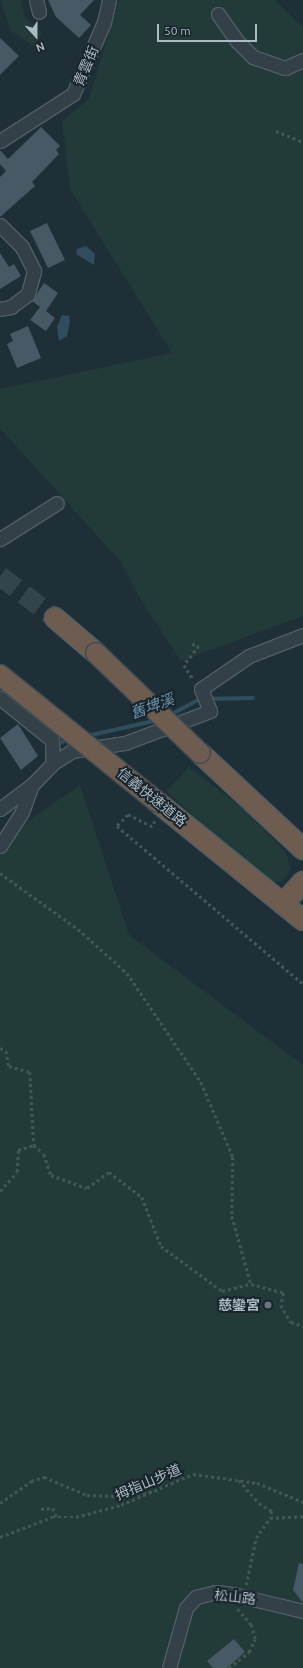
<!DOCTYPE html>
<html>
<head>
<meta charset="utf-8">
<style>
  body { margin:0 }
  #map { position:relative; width:303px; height:1668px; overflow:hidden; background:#1f2f38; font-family:Ubuntu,"Noto Sans TC",sans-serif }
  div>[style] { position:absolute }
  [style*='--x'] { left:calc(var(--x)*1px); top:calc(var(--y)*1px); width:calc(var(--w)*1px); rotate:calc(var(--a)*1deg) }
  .green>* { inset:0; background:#223b38 }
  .water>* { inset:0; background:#304d5e }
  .stream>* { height:4px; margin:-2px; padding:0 2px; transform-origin:2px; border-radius:2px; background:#304d5e }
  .building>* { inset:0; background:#475964 }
  .highway-tunnel>* { height:20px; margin-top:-10px; transform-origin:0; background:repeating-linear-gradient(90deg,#34444d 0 20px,transparent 0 30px) }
  .path>* { height:2.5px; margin-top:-1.25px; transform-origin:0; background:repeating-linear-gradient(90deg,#415755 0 3px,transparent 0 6px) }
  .roads { filter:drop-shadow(1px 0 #505e66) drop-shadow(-1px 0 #505e66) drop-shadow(0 1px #505e66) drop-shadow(0 -1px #505e66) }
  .minor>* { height:13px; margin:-6.5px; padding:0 6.5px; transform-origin:6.5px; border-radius:6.5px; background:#334048 }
  .highway>* { height:20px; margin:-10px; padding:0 10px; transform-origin:10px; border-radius:10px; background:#6f5c50 }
  .bridges { filter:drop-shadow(1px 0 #3d4b53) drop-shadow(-1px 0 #3d4b53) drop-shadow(0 1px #3d4b53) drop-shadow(0 -1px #3d4b53) }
  .highway-bridge>* { height:20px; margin:-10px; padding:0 10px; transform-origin:10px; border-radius:10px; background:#6f5c50 }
  .dots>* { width:11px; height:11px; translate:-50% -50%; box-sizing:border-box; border:2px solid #19252d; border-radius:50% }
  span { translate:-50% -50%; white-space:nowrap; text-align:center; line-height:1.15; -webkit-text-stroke:4px #19252d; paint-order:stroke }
  .street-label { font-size:14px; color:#adbbc5 }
  .poi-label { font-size:14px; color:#adbbc5; font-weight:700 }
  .right { translate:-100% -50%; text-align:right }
  .water-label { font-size:15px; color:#6c94aa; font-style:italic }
  .north { position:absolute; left:16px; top:16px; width:40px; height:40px; -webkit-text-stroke:3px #19252d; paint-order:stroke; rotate:159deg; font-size:11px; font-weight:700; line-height:16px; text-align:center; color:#adbbc5 }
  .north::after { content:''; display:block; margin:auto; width:14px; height:18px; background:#adbbc5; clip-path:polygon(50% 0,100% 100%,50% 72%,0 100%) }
  .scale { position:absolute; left:157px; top:24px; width:100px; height:18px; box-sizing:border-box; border:2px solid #adbbc5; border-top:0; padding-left:5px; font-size:12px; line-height:14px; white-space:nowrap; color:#adbbc5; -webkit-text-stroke:3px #19252d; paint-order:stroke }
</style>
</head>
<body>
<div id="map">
  <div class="green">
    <i style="clip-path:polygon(1px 0,21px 0,24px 16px,42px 33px,34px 46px,10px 30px)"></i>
    <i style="clip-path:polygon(119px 0,275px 0,303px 27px,303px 616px,181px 661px,142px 602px,121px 562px,0 428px,0 389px,172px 353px,70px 189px,62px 121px,89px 99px)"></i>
    <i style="clip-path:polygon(189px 767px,241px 807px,286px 852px,291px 868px,283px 881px,271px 882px,259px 875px,166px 791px)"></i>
    <i style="clip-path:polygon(80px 785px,129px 935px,303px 1065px,303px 1668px,0 1668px,0 841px)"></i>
  </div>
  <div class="water">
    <i style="clip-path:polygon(86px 246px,95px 254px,94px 265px,76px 254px,77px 249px)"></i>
    <i style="clip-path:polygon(62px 315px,69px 316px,70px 321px,67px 336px,59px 341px,57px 327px)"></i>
  </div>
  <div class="stream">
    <i style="--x:170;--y:715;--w:34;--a:-28"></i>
    <i style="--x:200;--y:699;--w:53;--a:-1.1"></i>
    <i style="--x:87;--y:736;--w:73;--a:-12.7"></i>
    <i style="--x:60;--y:743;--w:11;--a:-22"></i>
  </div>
  <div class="building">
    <i style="clip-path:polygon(48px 0,94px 0,80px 15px,91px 25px,79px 38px,56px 17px)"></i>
    <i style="clip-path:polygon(0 38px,19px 56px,0 75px)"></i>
    <i style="clip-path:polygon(41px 127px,60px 146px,56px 150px,59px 154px,32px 182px,35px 186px,0 217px,0 177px,6px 171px,0 164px,0 150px,8px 159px)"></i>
    <i style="clip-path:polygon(47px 223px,65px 260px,48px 268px,30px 231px)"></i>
    <i style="clip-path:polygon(0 253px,9px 267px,14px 264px,21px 276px,0 289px)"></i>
    <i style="clip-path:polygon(44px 283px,58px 293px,46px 311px,55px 318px,46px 331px,30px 320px,40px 307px,32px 301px)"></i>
    <i style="clip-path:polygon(28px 326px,41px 358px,17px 368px,7px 344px,13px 341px,10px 334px)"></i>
    <i style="clip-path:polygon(18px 724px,38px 756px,21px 770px,0 738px)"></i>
    <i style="clip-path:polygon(299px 1563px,303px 1564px,303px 1603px,293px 1590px)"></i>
    <i style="clip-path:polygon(234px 1639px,245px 1652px,227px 1668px,213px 1668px,207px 1661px)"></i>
  </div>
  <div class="highway-tunnel">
    <i style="--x:0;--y:576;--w:69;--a:37.4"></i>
  </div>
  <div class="path">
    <i style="--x:276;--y:131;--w:29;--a:22"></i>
    <i style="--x:192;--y:644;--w:7;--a:16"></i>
    <i style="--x:199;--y:646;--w:24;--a:128"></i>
    <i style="--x:184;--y:665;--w:17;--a:57"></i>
    <i style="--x:155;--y:821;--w:7;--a:117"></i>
    <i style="--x:152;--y:827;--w:27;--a:-153"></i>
    <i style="--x:128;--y:815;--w:16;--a:135"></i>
    <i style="--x:117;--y:826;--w:244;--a:40.3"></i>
    <i style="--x:0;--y:873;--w:96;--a:35.7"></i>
    <i style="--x:78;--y:929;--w:66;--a:41.9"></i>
    <i style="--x:127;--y:973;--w:132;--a:55.8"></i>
    <i style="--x:201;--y:1082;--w:82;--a:66.9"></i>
    <i style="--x:233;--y:1157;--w:59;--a:91"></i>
    <i style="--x:232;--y:1216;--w:71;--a:74.4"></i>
    <i style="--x:0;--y:1048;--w:7;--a:27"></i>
    <i style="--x:6;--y:1051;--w:15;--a:79"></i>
    <i style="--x:9;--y:1066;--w:22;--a:16"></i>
    <i style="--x:30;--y:1072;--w:73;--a:86.9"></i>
    <i style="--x:34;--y:1145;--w:13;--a:42"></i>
    <i style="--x:44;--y:1154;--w:22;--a:72"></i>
    <i style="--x:51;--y:1175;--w:38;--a:20"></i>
    <i style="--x:87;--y:1188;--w:27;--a:-36"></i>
    <i style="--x:109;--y:1172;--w:41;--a:37.1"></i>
    <i style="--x:142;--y:1197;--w:53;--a:68.8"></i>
    <i style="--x:161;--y:1246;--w:76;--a:36.4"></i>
    <i style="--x:222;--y:1291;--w:30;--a:-14"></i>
    <i style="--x:251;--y:1284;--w:34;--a:15"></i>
    <i style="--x:284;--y:1293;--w:12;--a:104"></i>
    <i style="--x:281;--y:1305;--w:20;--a:60"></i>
    <i style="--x:291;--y:1322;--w:13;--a:18"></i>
    <i style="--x:0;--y:1191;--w:25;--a:-48"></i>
    <i style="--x:17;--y:1172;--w:22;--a:-87"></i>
    <i style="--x:18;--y:1150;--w:17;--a:-17"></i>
    <i style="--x:239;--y:1480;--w:30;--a:49"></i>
    <i style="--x:259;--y:1503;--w:15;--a:32"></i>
    <i style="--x:272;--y:1511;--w:7;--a:106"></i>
    <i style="--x:0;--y:1503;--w:38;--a:-35"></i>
    <i style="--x:31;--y:1481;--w:14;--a:-17"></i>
    <i style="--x:44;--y:1477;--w:47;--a:22.7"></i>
    <i style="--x:87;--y:1495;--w:38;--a:2"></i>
    <i style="--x:125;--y:1496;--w:34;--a:-10"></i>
    <i style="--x:41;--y:1509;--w:12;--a:-5"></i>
    <i style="--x:53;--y:1508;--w:11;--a:68"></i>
    <i style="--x:0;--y:1537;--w:56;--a:-21"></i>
    <i style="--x:52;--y:1517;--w:24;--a:0"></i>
    <i style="--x:76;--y:1517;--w:47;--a:-14.9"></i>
    <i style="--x:121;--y:1505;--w:78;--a:-23.3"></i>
    <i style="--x:193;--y:1474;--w:65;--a:8"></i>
    <i style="--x:257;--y:1483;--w:50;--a:22.4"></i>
    <i style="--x:246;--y:1585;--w:48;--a:-78"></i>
    <i style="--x:256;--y:1538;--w:24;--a:-55"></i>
    <i style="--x:270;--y:1518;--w:33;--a:-3"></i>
    <i style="--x:229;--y:1668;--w:26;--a:-39"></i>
    <i style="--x:249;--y:1652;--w:14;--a:-65"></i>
    <i style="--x:255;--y:1639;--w:15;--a:-106"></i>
    <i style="--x:251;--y:1625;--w:21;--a:-131"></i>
  </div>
  <div class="roads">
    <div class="minor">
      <i style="--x:36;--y:0;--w:12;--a:76"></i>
      <i style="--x:218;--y:14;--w:33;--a:55"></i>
      <i style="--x:237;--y:41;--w:23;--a:45"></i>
      <i style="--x:253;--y:57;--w:34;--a:19"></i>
      <i style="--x:285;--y:68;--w:20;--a:-24"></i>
      <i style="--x:0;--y:141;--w:87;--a:-32.8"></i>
      <i style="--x:73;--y:94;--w:78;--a:-66.7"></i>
      <i style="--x:104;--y:22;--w:23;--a:-77"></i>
      <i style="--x:0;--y:225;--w:31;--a:45"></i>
      <i style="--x:22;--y:247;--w:27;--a:63"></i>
      <i style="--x:34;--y:271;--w:24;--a:105"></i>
      <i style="--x:28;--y:294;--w:21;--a:143"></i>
      <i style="--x:11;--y:307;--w:11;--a:170"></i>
      <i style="--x:0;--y:539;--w:67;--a:-32.3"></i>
      <i style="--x:0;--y:698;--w:67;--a:38.9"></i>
      <i style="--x:52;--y:740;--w:23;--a:88"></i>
      <i style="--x:0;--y:809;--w:40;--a:-37"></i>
      <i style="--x:32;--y:785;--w:30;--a:-46"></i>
      <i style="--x:53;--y:763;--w:22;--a:-32"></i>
      <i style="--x:72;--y:751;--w:54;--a:-8.6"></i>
      <i style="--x:125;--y:743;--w:91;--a:-20.6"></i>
      <i style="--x:210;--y:711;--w:24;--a:-112"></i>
      <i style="--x:201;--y:689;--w:58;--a:-34.5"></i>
      <i style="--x:249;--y:656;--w:58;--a:-21.3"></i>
      <i style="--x:0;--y:846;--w:40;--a:-57.1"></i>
      <i style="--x:22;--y:812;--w:29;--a:-70"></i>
      <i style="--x:169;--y:1668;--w:62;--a:-74.2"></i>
      <i style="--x:186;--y:1608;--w:15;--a:-48"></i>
      <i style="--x:196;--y:1597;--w:21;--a:-14"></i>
      <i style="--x:216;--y:1592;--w:16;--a:7"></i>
      <i style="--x:232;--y:1594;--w:73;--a:13.5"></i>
    </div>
    <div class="highway">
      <i style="--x:55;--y:618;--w:54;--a:40.5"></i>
      <i style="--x:200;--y:753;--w:141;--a:43"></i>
      <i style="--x:156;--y:801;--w:189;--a:39"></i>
      <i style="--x:283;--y:904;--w:30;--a:-48"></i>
    </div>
  </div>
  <div class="bridges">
    <div class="highway-bridge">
      <i style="--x:96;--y:653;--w:144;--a:43.9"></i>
      <i style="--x:0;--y:675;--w:201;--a:38.9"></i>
    </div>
  </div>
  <div class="dots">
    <i style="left:268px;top:1305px;background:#6b7280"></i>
  </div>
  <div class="street-label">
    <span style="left:86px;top:66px;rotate:-67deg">青雲街</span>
    <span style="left:152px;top:797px;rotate:39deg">信義快速道路</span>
    <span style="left:148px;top:1482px;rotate:-23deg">拇指山步道</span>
    <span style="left:235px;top:1597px;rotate:6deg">松山路</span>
  </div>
  <div class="poi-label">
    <span class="right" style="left:260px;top:1305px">慈鑾宮</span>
  </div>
  <div class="water-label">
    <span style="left:152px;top:706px;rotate:-20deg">舊埤溪</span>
  </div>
  <div class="north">N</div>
  <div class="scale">50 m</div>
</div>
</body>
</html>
